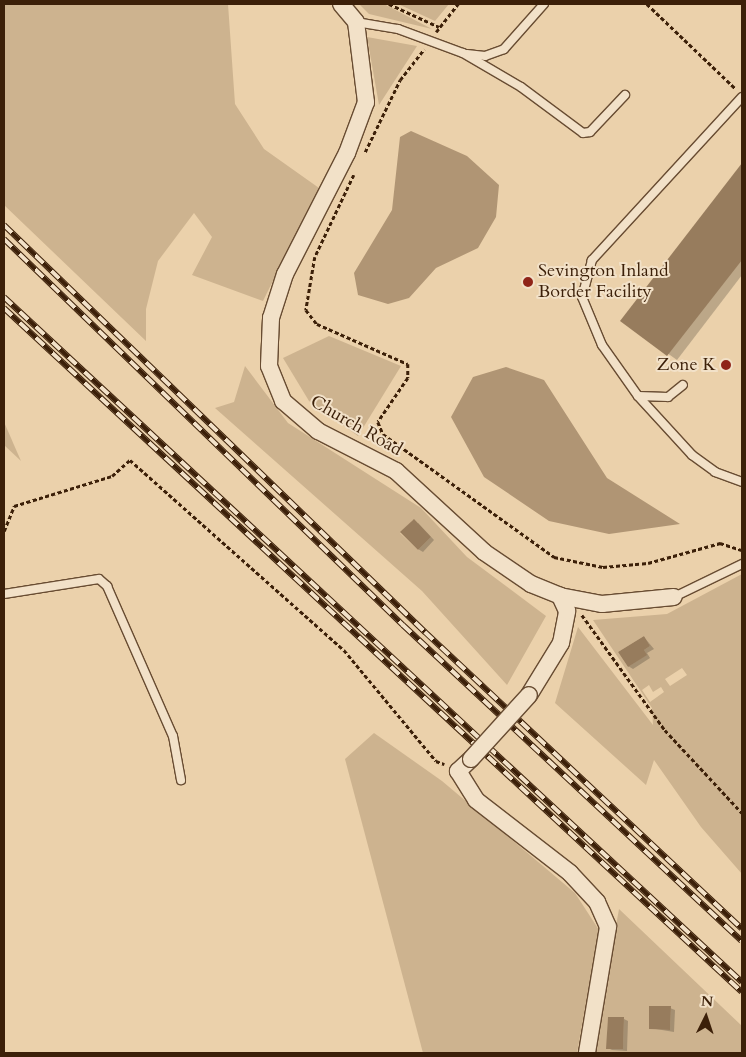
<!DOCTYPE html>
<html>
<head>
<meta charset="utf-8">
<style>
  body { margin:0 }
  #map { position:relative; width:746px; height:1057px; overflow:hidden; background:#ebd1ab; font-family:Cardo,serif }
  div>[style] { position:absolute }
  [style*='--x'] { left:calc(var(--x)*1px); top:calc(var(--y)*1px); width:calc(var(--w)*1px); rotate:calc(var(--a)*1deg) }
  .green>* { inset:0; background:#cdb38f }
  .water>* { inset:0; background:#b09574 }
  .shadow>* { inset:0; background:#0003 }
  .building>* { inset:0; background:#977c5d }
  .path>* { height:2.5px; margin-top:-1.25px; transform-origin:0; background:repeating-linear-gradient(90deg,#3c2009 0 4px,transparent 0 6.5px) }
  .roads { filter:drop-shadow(1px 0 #684c32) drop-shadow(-1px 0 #684c32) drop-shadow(0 1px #684c32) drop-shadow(0 -1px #684c32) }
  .service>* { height:8px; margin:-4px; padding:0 4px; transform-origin:4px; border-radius:4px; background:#f2e1c8 }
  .minor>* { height:16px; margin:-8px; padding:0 8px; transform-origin:8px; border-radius:8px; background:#f2e1c8 }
  .rail>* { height:5.5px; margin-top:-2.75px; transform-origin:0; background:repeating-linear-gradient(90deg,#f2e1c8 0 11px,#3c2009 0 22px); box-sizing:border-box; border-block:1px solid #3c2009 }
  .bridges { filter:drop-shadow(1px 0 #684c32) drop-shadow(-1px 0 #684c32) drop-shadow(0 1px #684c32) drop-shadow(0 -1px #684c32) }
  .minor-bridge>* { height:16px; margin:-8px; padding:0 8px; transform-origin:8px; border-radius:8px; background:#f2e1c8 }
  .dots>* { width:14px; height:14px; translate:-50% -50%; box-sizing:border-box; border:2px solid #f2e1c8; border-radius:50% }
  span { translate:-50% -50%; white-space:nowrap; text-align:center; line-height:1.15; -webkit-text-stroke:4px #f2e1c8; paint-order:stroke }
  .poi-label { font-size:18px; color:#3c2009 }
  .left { translate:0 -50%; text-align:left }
  .right { translate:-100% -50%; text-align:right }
  .street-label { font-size:18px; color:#3c2009 }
  .frame { position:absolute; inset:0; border:5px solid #3c2009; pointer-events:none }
  .north { position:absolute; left:681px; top:992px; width:50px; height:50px; -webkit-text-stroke:4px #f2e1c8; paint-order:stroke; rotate:4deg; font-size:14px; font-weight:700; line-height:20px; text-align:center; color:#3c2009 }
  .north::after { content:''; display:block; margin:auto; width:18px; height:22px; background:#3c2009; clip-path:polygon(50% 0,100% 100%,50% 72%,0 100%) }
</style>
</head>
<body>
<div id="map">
  <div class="green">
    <i style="clip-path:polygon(4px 4px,228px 4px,235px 104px,264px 149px,319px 188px,263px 301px,192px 275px,212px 237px,194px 213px,158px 261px,146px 309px,146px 341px,4px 205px)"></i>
    <i style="clip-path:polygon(359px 4px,384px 4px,432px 29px,369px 14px)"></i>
    <i style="clip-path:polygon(398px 4px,449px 4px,435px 21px)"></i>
    <i style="clip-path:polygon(367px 37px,417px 46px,379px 105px)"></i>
    <i style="clip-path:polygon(329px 336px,401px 366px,358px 436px,309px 401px,283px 358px)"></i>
    <i style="clip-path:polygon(evenodd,245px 366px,288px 423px,421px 508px,467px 557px,546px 616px,507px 685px,422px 591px,215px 408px,234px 402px,245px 366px,413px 520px,431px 537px,418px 550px,400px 533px,413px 520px)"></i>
    <i style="clip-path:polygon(4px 422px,21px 461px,4px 445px)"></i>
    <i style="clip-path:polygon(evenodd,742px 574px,742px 874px,701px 827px,654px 760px,646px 785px,555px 703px,578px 627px,653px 725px,652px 708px,593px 620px,667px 614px,742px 574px,644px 636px,650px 646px,644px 650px,646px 655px,628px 667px,618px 652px,644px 636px,742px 574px,682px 668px,687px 675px,670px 686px,665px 679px,682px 668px,742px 574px,649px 685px,653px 692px,661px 687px,664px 692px,650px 702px,642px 690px,649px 685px)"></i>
    <i style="clip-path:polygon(374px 733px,442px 781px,575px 893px,599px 930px,577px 1053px,423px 1053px,345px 759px)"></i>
    <i style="clip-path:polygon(evenodd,619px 909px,742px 1026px,742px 1053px,593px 1053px,619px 909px,649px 1006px,671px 1007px,670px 1030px,649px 1029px,649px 1006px,619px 909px,608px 1017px,624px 1018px,623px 1049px,607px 1048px,608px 1017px)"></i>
  </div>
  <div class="water">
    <i style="clip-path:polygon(411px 131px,467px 156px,499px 185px,496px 217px,478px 248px,436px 268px,409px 298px,388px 304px,358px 295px,354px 273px,392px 210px,400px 137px)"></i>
    <i style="clip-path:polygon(506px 367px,544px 380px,607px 478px,680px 524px,609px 534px,549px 521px,484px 477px,451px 417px,473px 377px)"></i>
  </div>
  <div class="shadow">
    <i style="clip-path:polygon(742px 170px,742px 275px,677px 360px,622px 321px)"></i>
    <i style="clip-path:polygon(418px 523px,434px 540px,423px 552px,418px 549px)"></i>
    <i style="clip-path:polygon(644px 637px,654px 649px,647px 653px,650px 658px,633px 669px,628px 666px)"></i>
    <i style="clip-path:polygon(670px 1008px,675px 1010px,674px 1032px,650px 1028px)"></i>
    <i style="clip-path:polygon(624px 1019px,628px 1021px,627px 1051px,612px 1050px,608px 1048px)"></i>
  </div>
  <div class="building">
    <i style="clip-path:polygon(742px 163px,742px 260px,667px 356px,620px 321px)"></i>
    <i style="clip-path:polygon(414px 519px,431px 537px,418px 550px,400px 532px)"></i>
    <i style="clip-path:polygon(644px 636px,650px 646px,644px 650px,647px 655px,628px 667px,618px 652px)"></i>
    <i style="clip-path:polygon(649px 1006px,671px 1006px,670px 1030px,649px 1029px)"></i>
    <i style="clip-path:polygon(608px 1017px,624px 1017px,623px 1049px,606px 1049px)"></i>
  </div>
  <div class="path">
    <i style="--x:389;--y:4;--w:55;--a:24.7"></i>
    <i style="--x:647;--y:4;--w:123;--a:43.7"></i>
    <i style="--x:436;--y:32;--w:36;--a:-52"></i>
    <i style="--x:365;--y:152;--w:80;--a:-64.1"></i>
    <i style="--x:400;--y:80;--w:39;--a:-52"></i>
    <i style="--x:354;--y:175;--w:91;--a:115.4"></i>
    <i style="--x:315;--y:257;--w:54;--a:99.6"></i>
    <i style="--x:306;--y:310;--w:18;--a:52"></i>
    <i style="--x:317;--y:324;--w:99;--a:23.7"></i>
    <i style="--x:408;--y:364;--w:14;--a:90"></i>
    <i style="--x:408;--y:378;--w:53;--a:124.3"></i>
    <i style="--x:378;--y:422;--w:13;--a:67"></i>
    <i style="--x:383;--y:434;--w:211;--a:35.7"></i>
    <i style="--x:554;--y:557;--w:50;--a:11.5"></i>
    <i style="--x:603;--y:567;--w:45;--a:-5.1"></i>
    <i style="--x:648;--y:563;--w:75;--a:-15.5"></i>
    <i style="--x:720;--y:543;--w:23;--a:18"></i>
    <i style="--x:4;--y:531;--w:27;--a:-68"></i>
    <i style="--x:14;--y:506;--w:102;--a:-17"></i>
    <i style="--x:112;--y:476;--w:24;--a:-42"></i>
    <i style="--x:130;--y:460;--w:286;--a:41.6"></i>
    <i style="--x:344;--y:650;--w:144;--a:50.3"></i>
    <i style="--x:436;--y:761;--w:9;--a:21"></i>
    <i style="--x:582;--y:615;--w:142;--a:54.2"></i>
    <i style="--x:665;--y:730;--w:113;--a:47.1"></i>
  </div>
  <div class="roads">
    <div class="service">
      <i style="--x:356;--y:22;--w:43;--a:9.5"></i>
      <i style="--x:398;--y:29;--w:69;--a:20.3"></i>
      <i style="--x:463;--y:53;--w:67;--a:30.4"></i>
      <i style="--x:521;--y:87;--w:77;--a:36.6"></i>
      <i style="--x:583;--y:133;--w:7;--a:-8"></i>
      <i style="--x:590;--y:132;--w:51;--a:-46.6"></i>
      <i style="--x:467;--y:54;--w:18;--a:6"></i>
      <i style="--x:485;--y:56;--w:20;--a:-20"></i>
      <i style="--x:504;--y:49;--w:60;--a:-48.4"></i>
      <i style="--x:742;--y:97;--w:222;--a:132.6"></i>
      <i style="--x:592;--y:260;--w:38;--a:105"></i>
      <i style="--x:582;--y:297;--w:52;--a:67.4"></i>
      <i style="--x:602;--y:345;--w:62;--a:54.8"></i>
      <i style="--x:638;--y:396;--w:80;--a:47.5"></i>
      <i style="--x:692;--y:455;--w:29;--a:36"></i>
      <i style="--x:715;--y:472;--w:29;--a:20"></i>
      <i style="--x:638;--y:396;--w:30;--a:2"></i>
      <i style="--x:668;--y:397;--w:19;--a:-39"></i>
      <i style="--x:4;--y:594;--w:96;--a:-9"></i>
      <i style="--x:99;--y:579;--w:11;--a:41"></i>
      <i style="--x:107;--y:586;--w:164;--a:66.3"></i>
      <i style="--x:173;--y:736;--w:45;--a:79.7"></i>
      <i style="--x:674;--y:597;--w:76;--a:-25.9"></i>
    </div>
    <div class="minor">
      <i style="--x:341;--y:4;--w:23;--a:50"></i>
      <i style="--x:356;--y:22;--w:81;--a:82.9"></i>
      <i style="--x:366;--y:102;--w:54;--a:110.4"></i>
      <i style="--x:347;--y:153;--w:136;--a:117.1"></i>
      <i style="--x:285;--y:274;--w:46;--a:107.7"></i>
      <i style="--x:271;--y:318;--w:48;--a:92.4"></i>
      <i style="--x:269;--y:366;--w:38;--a:68"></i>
      <i style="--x:283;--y:401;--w:46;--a:40.6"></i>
      <i style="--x:318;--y:431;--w:88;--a:27.1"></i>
      <i style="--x:396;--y:471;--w:120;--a:42.6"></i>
      <i style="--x:484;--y:552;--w:57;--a:34.2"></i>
      <i style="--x:531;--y:584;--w:31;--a:22"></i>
      <i style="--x:560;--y:596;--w:43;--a:10.8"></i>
      <i style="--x:602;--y:604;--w:72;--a:-5.6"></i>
      <i style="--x:529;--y:695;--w:61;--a:-58.4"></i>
      <i style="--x:561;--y:643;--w:33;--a:-79"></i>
      <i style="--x:567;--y:611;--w:17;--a:-115"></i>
      <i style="--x:471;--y:759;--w:18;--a:137"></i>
      <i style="--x:458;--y:771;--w:34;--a:58"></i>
      <i style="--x:476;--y:800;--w:119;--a:37.8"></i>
      <i style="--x:570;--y:873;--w:40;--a:47"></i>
      <i style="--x:597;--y:902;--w:27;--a:66"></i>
      <i style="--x:608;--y:927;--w:128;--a:99.5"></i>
    </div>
  </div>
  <div class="rail">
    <i style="--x:4;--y:225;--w:586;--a:44.03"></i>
    <i style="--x:425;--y:632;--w:434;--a:43.1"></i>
    <i style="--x:4;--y:239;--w:555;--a:44.05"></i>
    <i style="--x:403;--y:625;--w:463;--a:43"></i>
    <i style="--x:4;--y:297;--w:1007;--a:42.87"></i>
    <i style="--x:4;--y:308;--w:1006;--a:42.83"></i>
  </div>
  <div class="bridges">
    <div class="minor-bridge">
      <i style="--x:471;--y:759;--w:86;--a:-47.8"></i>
    </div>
  </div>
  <div class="dots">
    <i style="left:528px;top:282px;background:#8f2418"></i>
    <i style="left:726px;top:365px;background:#8f2418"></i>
  </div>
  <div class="poi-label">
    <span class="left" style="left:538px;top:282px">Sevington Inland<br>Border Facility</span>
    <span class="right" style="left:716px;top:365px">Zone K</span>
  </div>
  <div class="street-label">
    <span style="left:356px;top:426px;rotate:30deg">Church Road</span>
  </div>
  <div class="frame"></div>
  <div class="north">N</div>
</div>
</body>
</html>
